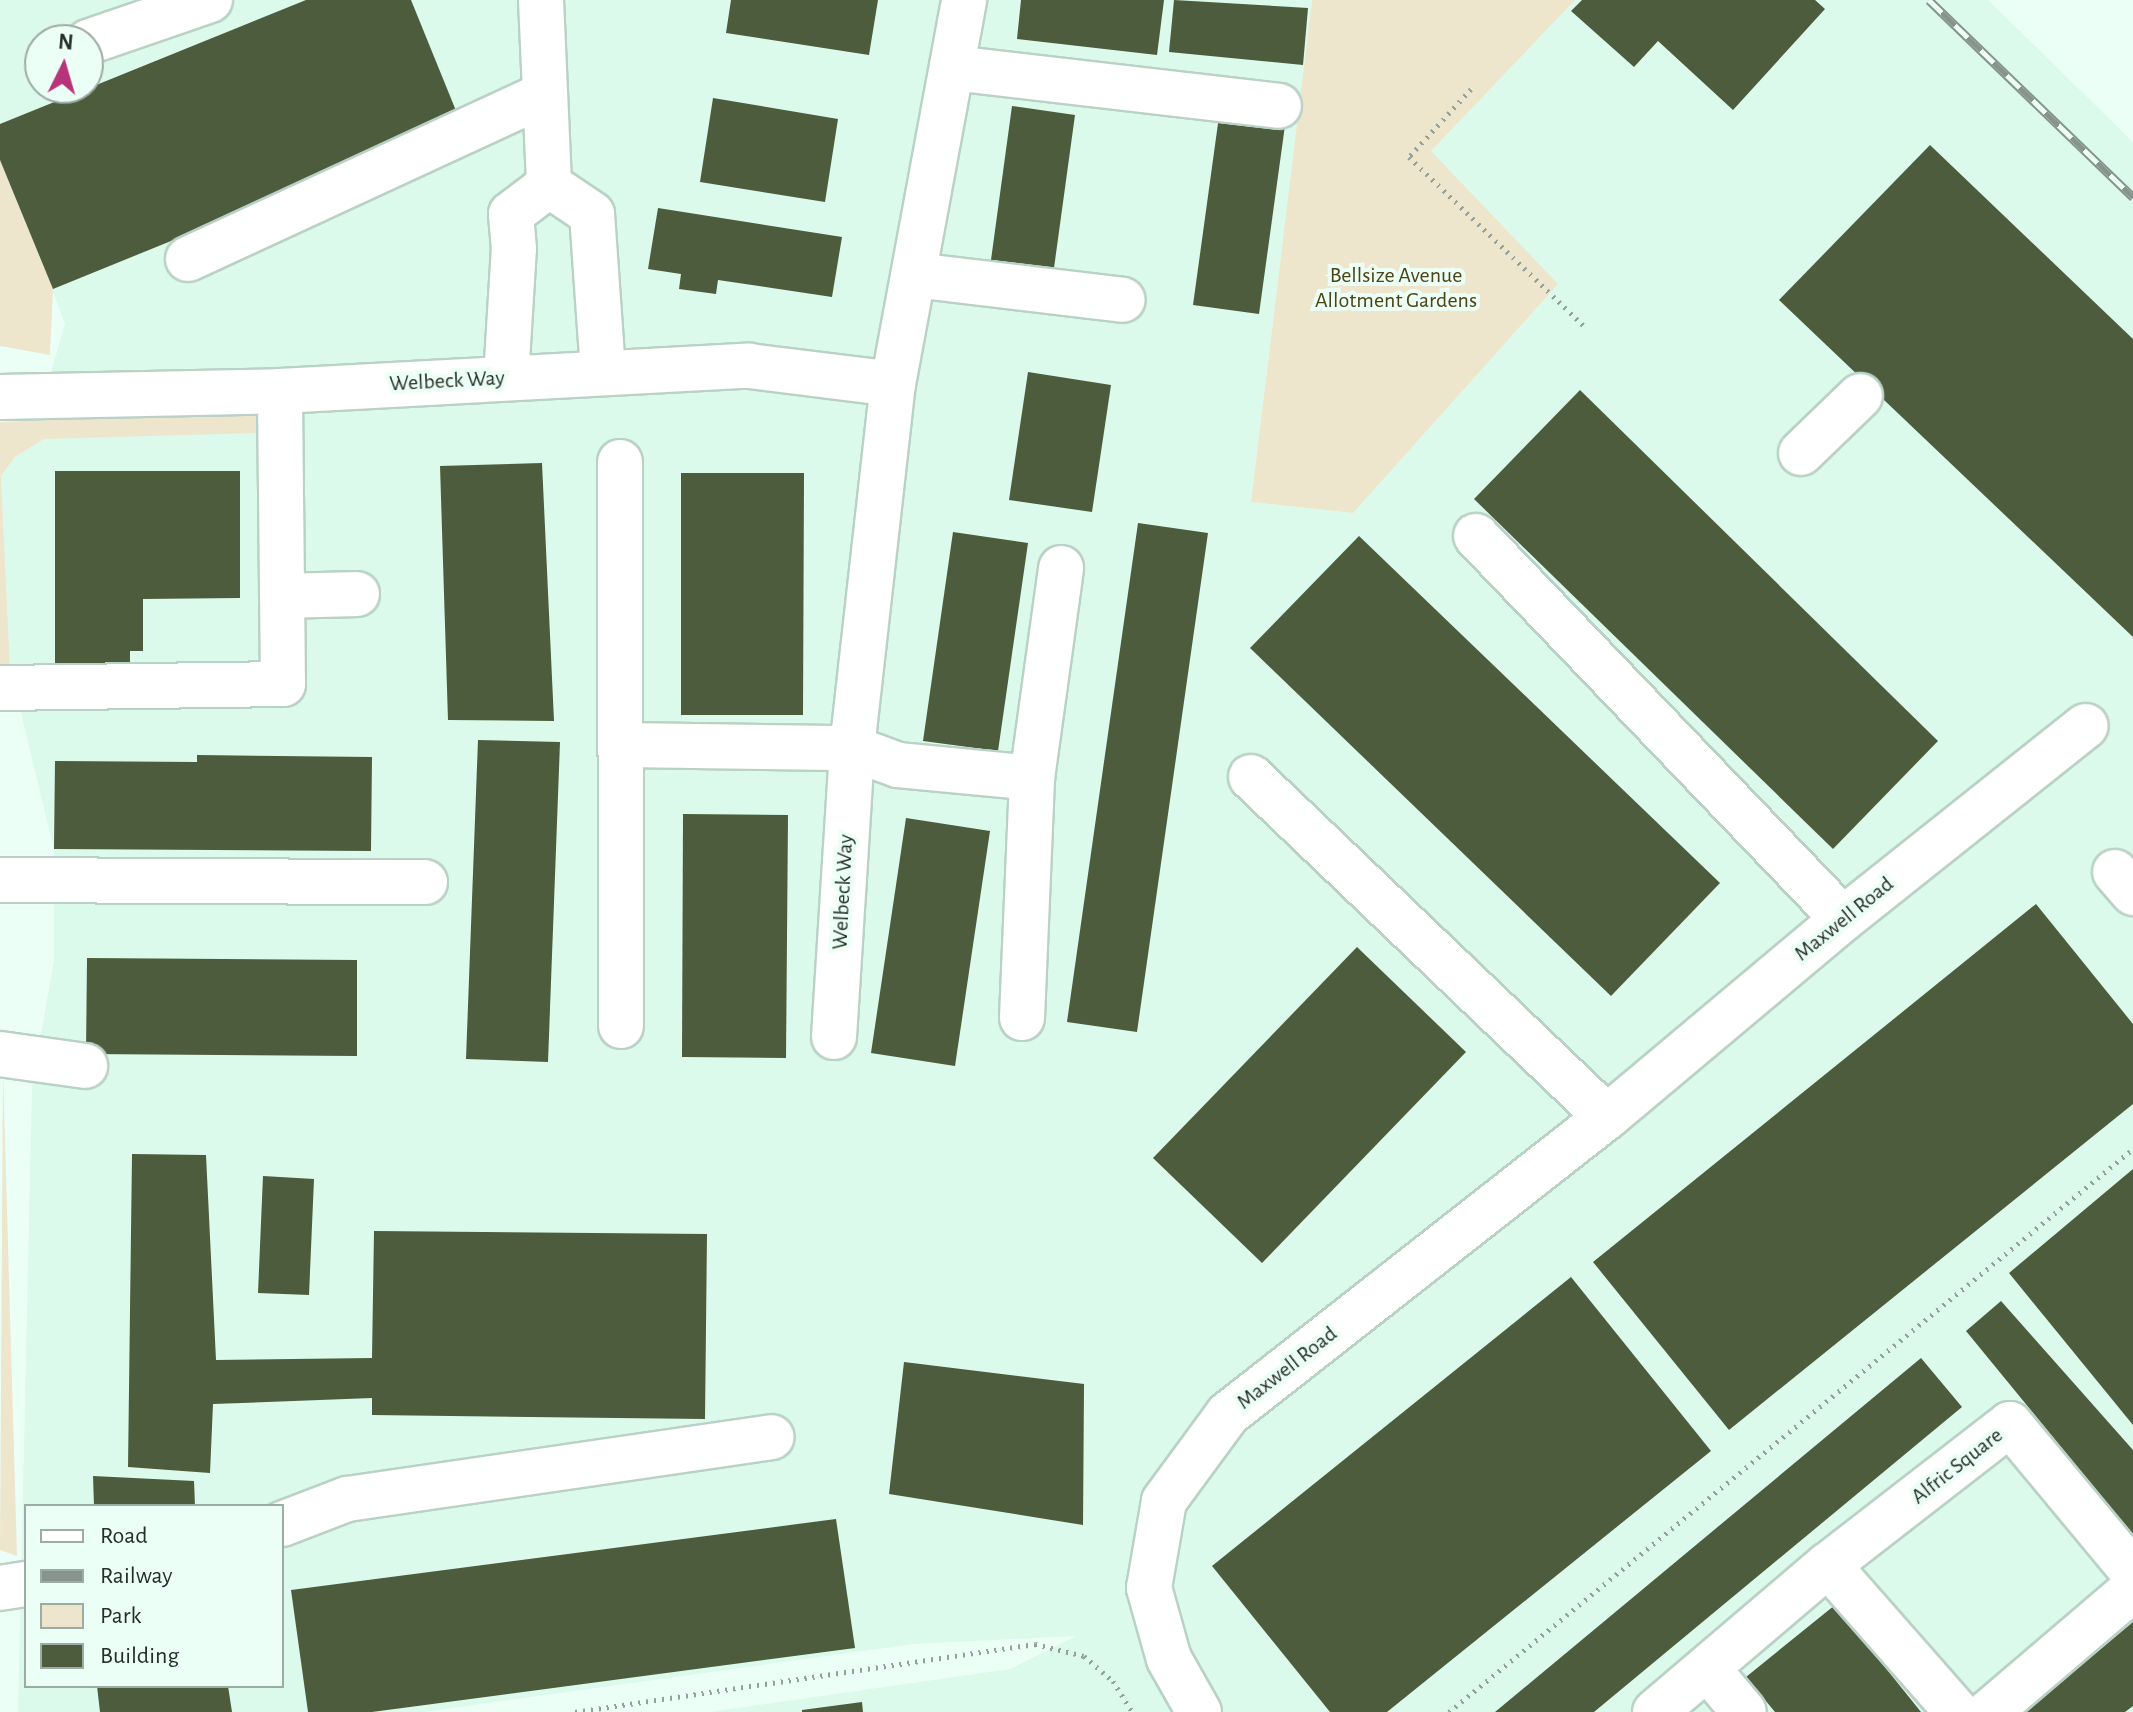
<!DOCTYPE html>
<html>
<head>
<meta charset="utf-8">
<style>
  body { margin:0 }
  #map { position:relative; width:2133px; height:1712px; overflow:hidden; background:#ecfff6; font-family:"Alegreya Sans",sans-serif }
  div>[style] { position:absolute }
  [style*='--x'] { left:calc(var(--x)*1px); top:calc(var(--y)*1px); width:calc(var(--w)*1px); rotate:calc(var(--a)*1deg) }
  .built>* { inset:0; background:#dbfaeb }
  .green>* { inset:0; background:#ede6cc }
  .building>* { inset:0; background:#4c5c3c }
  .path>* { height:5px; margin-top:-2.5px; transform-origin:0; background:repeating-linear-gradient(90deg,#93a19a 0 2px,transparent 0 8px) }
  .roads { filter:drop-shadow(2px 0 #bad1c6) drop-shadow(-2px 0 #bad1c6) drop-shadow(0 2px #bad1c6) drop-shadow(0 -2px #bad1c6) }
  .minor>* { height:44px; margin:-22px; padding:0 22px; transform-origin:22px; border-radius:22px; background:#fff }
  .rail>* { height:9px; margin-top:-4.5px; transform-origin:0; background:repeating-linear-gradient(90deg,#ecfff6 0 18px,#86948d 0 36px); box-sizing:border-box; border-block:2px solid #86948d }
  span { translate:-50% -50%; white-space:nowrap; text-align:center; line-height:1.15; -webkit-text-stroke:8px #ecfff6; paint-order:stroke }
  .park-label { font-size:22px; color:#4e4314 }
  .street-label { font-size:22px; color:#252e29 }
  .legend { position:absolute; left:24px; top:1504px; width:260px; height:184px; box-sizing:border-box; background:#ecfff6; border:2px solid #9caba4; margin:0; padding:10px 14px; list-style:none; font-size:24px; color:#252e29 }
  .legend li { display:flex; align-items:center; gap:16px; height:40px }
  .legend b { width:40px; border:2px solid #9caba4 }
  .north { position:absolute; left:24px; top:24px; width:80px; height:80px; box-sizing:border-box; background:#ecfff6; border:2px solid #9caba4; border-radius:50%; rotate:5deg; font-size:22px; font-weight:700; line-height:32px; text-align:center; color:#252e29 }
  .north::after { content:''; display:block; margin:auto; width:28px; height:36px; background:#b7337a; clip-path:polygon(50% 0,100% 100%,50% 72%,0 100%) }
</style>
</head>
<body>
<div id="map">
  <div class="built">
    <i style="clip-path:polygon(evenodd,0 0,1312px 0,1251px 502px,1353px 513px,1431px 151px,1575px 0,1988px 0,2133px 142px,2133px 1712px,709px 1712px,1010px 1669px,1076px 1636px,914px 1644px,424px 1712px,18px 1712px,32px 1087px,54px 960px,54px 849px,10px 668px,1px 476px,15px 457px,44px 439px,38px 419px,65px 323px,0 160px,0 0,40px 40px,88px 40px,88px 88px,40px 88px,40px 40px,0 0,26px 1506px,282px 1506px,282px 1686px,26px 1686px,26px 1506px)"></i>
  </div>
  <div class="green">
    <i style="clip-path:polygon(1312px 0,1575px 0,1431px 151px,1558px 284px,1353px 513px,1251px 502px)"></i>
    <i style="clip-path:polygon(0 160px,53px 289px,50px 355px,0 346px)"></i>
    <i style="clip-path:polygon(259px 411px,259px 433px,44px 439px,15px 457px,1px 476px,10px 668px,0 669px,0 422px)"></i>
    <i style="clip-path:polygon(3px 1071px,17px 1556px,0 1550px)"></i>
  </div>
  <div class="building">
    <i style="clip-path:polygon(306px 0,411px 0,461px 123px,53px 289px,0 160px,0 124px)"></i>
    <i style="clip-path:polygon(731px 0,878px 0,869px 55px,726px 33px)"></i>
    <i style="clip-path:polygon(1021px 0,1164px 0,1157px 55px,1017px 39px)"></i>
    <i style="clip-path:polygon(1174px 0,1308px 8px,1303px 65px,1169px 52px)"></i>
    <i style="clip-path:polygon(1582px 0,1815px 0,1825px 9px,1733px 110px,1658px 41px,1634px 67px,1571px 11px)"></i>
    <i style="clip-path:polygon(713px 98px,838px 119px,825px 202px,700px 182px)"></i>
    <i style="clip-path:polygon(1012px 106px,1075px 115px,1054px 268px,991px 260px)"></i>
    <i style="clip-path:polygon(1220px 109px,1286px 118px,1259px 314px,1193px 305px)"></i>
    <i style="clip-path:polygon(1930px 145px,2133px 339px,2133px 637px,1779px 300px)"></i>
    <i style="clip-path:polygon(658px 208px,842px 237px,832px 297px,718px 280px,716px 294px,679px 289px,681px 274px,648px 269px)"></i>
    <i style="clip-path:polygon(1028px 372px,1111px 385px,1092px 512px,1009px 500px)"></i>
    <i style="clip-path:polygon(1580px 390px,1938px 741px,1833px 849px,1474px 499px)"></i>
    <i style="clip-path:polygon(542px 463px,554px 721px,448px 720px,440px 466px)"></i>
    <i style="clip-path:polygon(55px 471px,240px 471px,240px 598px,143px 599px,143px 651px,130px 651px,130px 667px,55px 667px)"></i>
    <i style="clip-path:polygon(681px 473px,804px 473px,803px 715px,681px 715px)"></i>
    <i style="clip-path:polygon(1138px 523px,1208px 533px,1137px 1032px,1067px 1022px)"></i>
    <i style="clip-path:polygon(953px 532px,1028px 543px,998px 751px,923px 741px)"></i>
    <i style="clip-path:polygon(1359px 536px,1720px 883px,1611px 996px,1250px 648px)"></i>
    <i style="clip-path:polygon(478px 740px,560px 742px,548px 1062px,466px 1059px)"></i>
    <i style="clip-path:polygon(197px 755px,372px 757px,371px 851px,54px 849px,55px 761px,197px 762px)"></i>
    <i style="clip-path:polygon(683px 814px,788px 815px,786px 1058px,682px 1057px)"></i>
    <i style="clip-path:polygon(906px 818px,990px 831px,955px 1066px,871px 1053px)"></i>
    <i style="clip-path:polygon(2036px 904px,2133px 1024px,2133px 1104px,1729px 1430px,1593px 1262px)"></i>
    <i style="clip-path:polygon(1357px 947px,1466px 1052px,1262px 1263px,1153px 1158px)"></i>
    <i style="clip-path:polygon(87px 958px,357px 960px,357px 1056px,86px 1054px)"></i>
    <i style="clip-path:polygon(132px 1154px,206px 1155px,216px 1360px,372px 1358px,374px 1231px,707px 1234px,705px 1419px,372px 1415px,372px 1398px,213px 1404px,210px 1473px,128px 1467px)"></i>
    <i style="clip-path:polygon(2133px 1169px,2133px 1425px,2009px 1273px)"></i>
    <i style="clip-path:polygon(263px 1176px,314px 1179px,309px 1295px,258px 1293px)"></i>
    <i style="clip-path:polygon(1571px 1277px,1711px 1451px,1387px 1712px,1330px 1712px,1212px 1566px)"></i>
    <i style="clip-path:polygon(2001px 1301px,2133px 1450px,2133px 1535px,1966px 1331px)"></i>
    <i style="clip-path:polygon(1921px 1358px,1962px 1407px,1594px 1712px,1495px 1712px)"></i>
    <i style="clip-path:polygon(904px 1362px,1084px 1384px,1083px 1525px,889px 1494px)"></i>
    <i style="clip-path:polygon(93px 1476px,194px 1481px,195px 1506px,94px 1506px)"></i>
    <i style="clip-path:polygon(836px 1519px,855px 1648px,372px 1712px,308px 1712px,291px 1590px)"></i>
    <i style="clip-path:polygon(1835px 1605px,1921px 1712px,1775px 1712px,1746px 1677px)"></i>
    <i style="clip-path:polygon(2133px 1622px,2133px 1706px,2125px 1712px,2025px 1712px)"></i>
    <i style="clip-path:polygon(97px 1686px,228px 1686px,232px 1712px,100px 1712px)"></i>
    <i style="clip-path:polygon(862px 1702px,863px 1712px,802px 1712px,802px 1710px)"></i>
  </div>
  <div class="path">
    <i style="--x:1471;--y:89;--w:92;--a:132.4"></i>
    <i style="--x:1409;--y:157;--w:248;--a:44"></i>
    <i style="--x:575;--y:1712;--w:465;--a:-8.4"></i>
    <i style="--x:1035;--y:1644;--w:50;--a:13.8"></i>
    <i style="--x:1084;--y:1656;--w:38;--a:41"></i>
    <i style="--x:1113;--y:1681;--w:36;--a:58"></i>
    <i style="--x:1449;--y:1712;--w:886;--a:-39.46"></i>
  </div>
  <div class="roads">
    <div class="minor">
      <i style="--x:541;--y:0;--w:185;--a:87.5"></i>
      <i style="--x:88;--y:42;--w:129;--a:-19"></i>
      <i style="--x:952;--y:68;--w:329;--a:6.6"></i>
      <i style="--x:549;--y:185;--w:52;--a:34"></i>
      <i style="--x:592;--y:214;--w:158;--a:86"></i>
      <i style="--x:188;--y:259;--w:393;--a:-24.8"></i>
      <i style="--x:914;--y:275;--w:210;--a:6.8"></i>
      <i style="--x:506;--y:378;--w:129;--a:-86.5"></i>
      <i style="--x:514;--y:249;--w:35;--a:-95"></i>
      <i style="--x:511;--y:214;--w:48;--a:-37.3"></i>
      <i style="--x:0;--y:397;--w:280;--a:-1.2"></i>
      <i style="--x:280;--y:391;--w:470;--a:-3.1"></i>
      <i style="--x:749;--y:366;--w:145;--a:7.1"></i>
      <i style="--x:1801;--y:453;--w:82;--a:-44"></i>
      <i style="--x:620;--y:462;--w:564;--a:89.9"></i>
      <i style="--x:1476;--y:536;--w:530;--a:46.22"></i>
      <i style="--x:282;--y:596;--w:75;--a:-1.5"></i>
      <i style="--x:0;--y:688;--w:283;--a:-0.8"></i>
      <i style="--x:283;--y:684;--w:293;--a:-90.6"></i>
      <i style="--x:624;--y:745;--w:228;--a:0.8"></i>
      <i style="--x:852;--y:748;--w:49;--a:20.3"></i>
      <i style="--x:898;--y:765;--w:135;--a:5.5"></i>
      <i style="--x:1251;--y:777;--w:492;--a:43.7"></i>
      <i style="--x:2115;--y:872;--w:28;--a:49"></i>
      <i style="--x:0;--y:880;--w:425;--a:0.3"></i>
      <i style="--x:1022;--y:1018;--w:240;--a:-87.6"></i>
      <i style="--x:1032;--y:778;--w:212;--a:-82.1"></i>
      <i style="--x:834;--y:1037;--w:290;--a:-86.4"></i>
      <i style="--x:852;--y:748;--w:366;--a:-83.6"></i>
      <i style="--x:893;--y:384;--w:391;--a:-79.5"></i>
      <i style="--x:0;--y:1054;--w:86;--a:8"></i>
      <i style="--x:282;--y:1524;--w:70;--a:-21"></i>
      <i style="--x:347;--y:1499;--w:429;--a:-8.3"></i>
      <i style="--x:0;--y:1588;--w:26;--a:-9"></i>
      <i style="--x:1707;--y:1668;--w:57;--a:49.9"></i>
      <i style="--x:1199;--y:1712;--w:61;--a:-119.5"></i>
      <i style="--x:1169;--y:1659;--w:74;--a:-105.7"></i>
      <i style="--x:1149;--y:1588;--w:88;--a:-80.2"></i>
      <i style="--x:1164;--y:1501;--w:108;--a:-53.7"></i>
      <i style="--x:1228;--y:1414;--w:482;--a:-38.1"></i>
      <i style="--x:1607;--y:1117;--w:308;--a:-40"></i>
      <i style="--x:1843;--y:919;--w:310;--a:-38.5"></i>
      <i style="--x:1655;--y:1712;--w:227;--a:-40.4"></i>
      <i style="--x:1957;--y:1712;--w:196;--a:-131.3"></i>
      <i style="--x:1828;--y:1565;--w:230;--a:-37.8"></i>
      <i style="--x:2010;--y:1424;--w:192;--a:50.3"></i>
      <i style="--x:1989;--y:1712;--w:189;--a:-40.5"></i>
    </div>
  </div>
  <div class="rail">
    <i style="--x:1929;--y:0;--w:284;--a:44"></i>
  </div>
  <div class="park-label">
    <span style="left:1396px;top:288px">Bellsize Avenue<br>Allotment Gardens</span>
  </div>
  <div class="street-label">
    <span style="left:447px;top:381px;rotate:-3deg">Welbeck Way</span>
    <span style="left:843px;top:892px;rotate:-87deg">Welbeck Way</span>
    <span style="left:1844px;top:919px;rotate:-39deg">Maxwell Road</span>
    <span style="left:1287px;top:1368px;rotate:-38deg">Maxwell Road</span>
    <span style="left:1957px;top:1466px;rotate:-38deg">Alfric Square</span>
  </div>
  <ul class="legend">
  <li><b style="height:10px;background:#fff"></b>Road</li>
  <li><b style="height:10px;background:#86948d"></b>Railway</li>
  <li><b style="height:22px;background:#ede6cc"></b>Park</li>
  <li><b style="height:22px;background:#4c5c3c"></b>Building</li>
  </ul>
  <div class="north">N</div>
</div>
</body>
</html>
